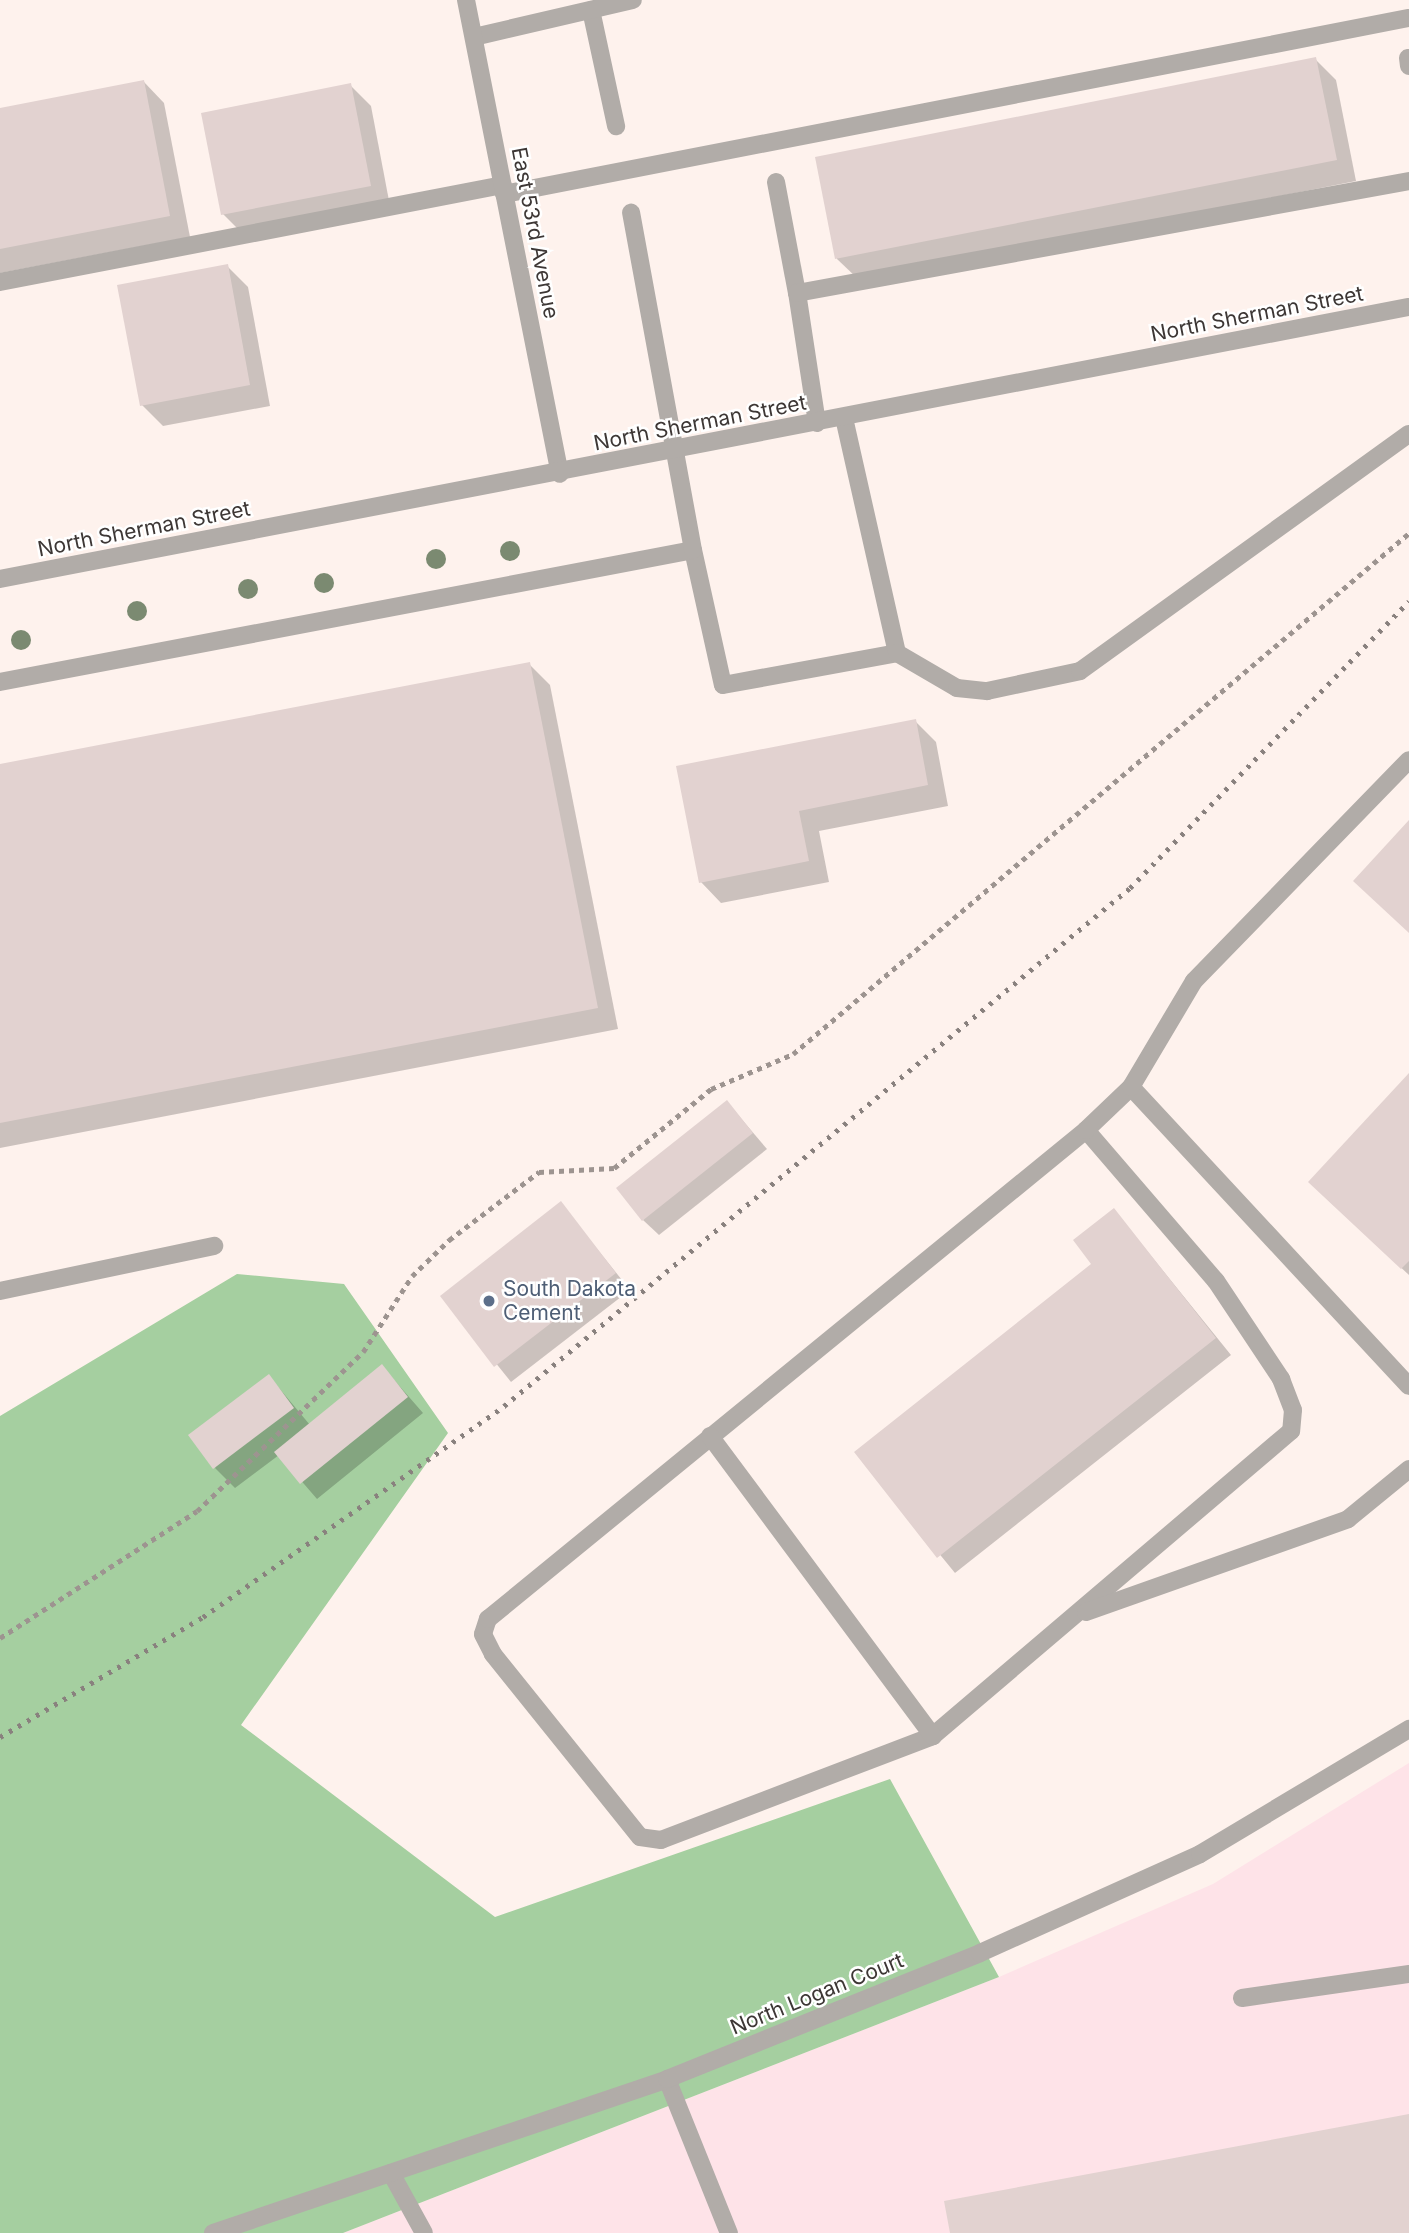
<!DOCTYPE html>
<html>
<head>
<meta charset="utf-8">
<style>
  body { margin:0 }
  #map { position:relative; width:1409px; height:2233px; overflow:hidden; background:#fef2ed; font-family:Inter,sans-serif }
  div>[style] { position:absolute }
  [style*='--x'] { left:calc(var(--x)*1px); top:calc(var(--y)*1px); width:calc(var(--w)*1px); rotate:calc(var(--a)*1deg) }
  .commercial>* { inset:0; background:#fee3e8 }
  .green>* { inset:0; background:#a5cfa0 }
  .shadow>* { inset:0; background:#0003 }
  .building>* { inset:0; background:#e2d2d0 }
  .path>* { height:4.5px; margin-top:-2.25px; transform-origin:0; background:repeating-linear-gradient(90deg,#9d9490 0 5px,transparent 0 10px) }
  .service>* { height:18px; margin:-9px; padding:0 9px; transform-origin:9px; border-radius:9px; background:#b1aca8 }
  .minor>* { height:18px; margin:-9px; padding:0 9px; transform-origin:9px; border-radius:9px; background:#b1aca8 }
  .rail>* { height:5px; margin-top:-2.5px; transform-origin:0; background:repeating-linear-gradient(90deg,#89817e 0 3.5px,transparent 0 10.5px) }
  .trees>* { width:20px; height:20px; margin:-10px; border-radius:50%; background:#7b8a71 }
  .dots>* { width:19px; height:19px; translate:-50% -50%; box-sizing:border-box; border:4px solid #fff; border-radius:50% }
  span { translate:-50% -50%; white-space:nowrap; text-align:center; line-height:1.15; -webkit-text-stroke:5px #fff; paint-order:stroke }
  .street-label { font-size:21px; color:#3d3735 }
  .service-label { font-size:21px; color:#4e5e75 }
  .left { translate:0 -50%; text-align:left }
</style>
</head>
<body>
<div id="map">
  <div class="commercial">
    <i style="clip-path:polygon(1409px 1763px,1409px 2233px,343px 2233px,999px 1977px,1213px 1884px)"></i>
  </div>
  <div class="green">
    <i style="clip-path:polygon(237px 1274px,344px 1284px,448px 1433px,241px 1725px,495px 1917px,890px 1779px,999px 1977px,343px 2233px,0 2233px,0 1416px)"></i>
  </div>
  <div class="shadow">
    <i style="clip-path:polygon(1315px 59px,1336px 80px,1356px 181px,858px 279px,837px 259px,817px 158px)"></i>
    <i style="clip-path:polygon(144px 82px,164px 103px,190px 237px,0 273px,0 109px)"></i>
    <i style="clip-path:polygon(350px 85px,371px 106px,390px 206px,244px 235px,223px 214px)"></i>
    <i style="clip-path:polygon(227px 266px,248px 287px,270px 406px,163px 426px,142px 405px)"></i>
    <i style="clip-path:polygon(529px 664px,550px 685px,618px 1029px,0 1148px,0 766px)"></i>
    <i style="clip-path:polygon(915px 721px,936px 742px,948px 806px,819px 831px,829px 882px,721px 903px,701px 882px)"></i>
    <i style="clip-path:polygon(1409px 1076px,1409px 1275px,1326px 1198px)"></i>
    <i style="clip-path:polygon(727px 1102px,767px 1149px,659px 1235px,643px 1220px)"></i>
    <i style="clip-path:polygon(561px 1204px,630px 1290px,511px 1382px,442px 1296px)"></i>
    <i style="clip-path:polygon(1114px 1210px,1231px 1355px,955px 1573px,856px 1452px,1094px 1264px)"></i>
    <i style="clip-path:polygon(382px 1366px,423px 1413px,317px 1499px,279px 1455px,235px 1488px,215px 1468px,269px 1376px,310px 1425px)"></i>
  </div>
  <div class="building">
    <i style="clip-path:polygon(1316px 57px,1337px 160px,835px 259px,815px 157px)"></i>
    <i style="clip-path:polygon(144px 80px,170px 216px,0 249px,0 108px)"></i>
    <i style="clip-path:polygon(351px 83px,371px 186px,221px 215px,201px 113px)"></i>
    <i style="clip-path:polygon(228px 264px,250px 385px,140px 406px,117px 285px)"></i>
    <i style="clip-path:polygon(530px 662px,598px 1008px,0 1123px,0 764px)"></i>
    <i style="clip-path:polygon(916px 719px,928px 785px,799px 811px,809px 861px,699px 883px,676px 766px)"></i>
    <i style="clip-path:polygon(1409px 820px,1409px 933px,1353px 881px)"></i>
    <i style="clip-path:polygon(1409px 1073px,1409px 1261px,1401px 1269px,1308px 1182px)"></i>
    <i style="clip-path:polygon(727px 1100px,753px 1133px,642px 1221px,616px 1188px)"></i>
    <i style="clip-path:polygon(561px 1201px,616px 1273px,494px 1367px,440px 1296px)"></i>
    <i style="clip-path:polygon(1114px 1208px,1216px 1338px,937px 1558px,854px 1452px,1091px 1264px,1073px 1240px)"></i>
    <i style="clip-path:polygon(382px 1364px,408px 1397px,300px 1484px,274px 1452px)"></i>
    <i style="clip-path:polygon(269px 1374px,294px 1408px,213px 1469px,188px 1435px)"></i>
    <i style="clip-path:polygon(1409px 2114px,1409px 2233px,950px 2233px,944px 2201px)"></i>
  </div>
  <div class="path">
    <i style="--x:0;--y:1638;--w:234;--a:-32.8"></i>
    <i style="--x:197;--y:1511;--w:230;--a:-43.8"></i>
    <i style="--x:363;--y:1352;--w:90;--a:-57.2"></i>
    <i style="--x:412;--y:1276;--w:52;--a:-44.2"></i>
    <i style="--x:449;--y:1240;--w:113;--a:-37.1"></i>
    <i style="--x:539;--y:1172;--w:75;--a:-3.1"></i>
    <i style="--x:614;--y:1168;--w:125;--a:-39.2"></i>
    <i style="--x:711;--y:1089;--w:89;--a:-23.1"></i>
    <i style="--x:793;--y:1054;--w:807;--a:-40.22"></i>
  </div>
  <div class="service">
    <i style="--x:591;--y:10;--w:119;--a:77.8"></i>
    <i style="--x:474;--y:37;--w:163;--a:-13.1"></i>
    <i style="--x:1408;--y:58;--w:8;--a:83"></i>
    <i style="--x:776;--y:182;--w:113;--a:79.3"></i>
    <i style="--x:504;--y:194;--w:922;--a:-11.01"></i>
    <i style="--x:0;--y:282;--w:512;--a:-10.92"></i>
    <i style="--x:817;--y:423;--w:132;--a:-98.7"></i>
    <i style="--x:797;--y:293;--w:622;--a:-10.37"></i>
    <i style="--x:693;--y:550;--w:138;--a:77.5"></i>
    <i style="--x:723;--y:685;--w:177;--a:-10.4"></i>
    <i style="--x:897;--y:653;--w:241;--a:-102.7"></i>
    <i style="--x:897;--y:653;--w:69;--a:30.3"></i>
    <i style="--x:957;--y:688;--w:30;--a:6"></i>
    <i style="--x:987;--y:691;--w:95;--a:-12.1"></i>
    <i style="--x:1080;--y:671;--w:405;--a:-35.8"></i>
    <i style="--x:0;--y:682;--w:705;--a:-10.78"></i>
    <i style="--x:693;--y:550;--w:343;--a:-100.4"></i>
    <i style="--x:1131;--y:1087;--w:408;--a:47.1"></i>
    <i style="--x:1086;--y:1130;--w:199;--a:49.3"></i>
    <i style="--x:1216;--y:1281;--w:118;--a:56.4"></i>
    <i style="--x:1281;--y:1379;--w:33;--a:69"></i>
    <i style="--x:1293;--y:1410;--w:21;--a:95"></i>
    <i style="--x:1291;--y:1431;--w:470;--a:139.6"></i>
    <i style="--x:933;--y:1736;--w:291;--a:159.1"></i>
    <i style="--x:661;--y:1840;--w:21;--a:-172"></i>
    <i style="--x:640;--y:1837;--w:235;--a:-128.8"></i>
    <i style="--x:493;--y:1654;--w:22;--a:-117"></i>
    <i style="--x:483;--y:1634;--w:16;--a:-72"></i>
    <i style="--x:488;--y:1619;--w:772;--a:-39.27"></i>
    <i style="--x:1086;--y:1130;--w:62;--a:-43.7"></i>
    <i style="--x:1131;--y:1087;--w:123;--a:-59.3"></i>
    <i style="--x:1194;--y:981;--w:308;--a:-45.8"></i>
    <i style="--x:0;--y:1291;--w:219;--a:-11.9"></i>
    <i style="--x:710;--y:1436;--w:374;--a:53.4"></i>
    <i style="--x:1086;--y:1612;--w:278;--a:-19.5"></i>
    <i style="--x:1348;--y:1519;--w:79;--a:-39.3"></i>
    <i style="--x:1242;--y:1998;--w:169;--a:-8.2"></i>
    <i style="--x:667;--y:2079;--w:166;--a:68.1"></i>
    <i style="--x:391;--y:2173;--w:68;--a:61.2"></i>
  </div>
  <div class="minor">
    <i style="--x:466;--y:0;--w:483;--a:78.8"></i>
    <i style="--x:0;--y:579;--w:1435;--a:-10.93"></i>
    <i style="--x:213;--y:2233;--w:479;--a:-18.7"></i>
    <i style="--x:667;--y:2079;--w:337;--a:-21.9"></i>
    <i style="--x:980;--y:1953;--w:241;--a:-24.2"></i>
    <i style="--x:1200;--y:1854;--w:244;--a:-30.9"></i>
  </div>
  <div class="rail">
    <i style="--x:0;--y:1737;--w:236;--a:-30.6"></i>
    <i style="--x:203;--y:1617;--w:368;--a:-35"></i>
    <i style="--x:504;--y:1406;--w:813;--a:-39.61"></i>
    <i style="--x:1130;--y:888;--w:400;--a:-45.8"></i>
  </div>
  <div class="trees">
    <i style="left:510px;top:551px"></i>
    <i style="left:436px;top:559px"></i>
    <i style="left:324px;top:583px"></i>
    <i style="left:248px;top:589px"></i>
    <i style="left:137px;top:611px"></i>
    <i style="left:21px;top:640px"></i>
  </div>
  <div class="dots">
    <i style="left:489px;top:1301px;background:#5c6f8a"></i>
  </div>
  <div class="street-label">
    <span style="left:535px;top:233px;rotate:79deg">East 53rd Avenue</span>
    <span style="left:1257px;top:314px;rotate:-11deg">North Sherman Street</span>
    <span style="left:700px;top:423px;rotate:-11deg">North Sherman Street</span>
    <span style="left:144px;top:529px;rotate:-11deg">North Sherman Street</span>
    <span style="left:817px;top:1994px;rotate:-22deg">North Logan Court</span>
  </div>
  <div class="service-label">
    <span class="left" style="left:503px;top:1301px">South Dakota<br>Cement</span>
  </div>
</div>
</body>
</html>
